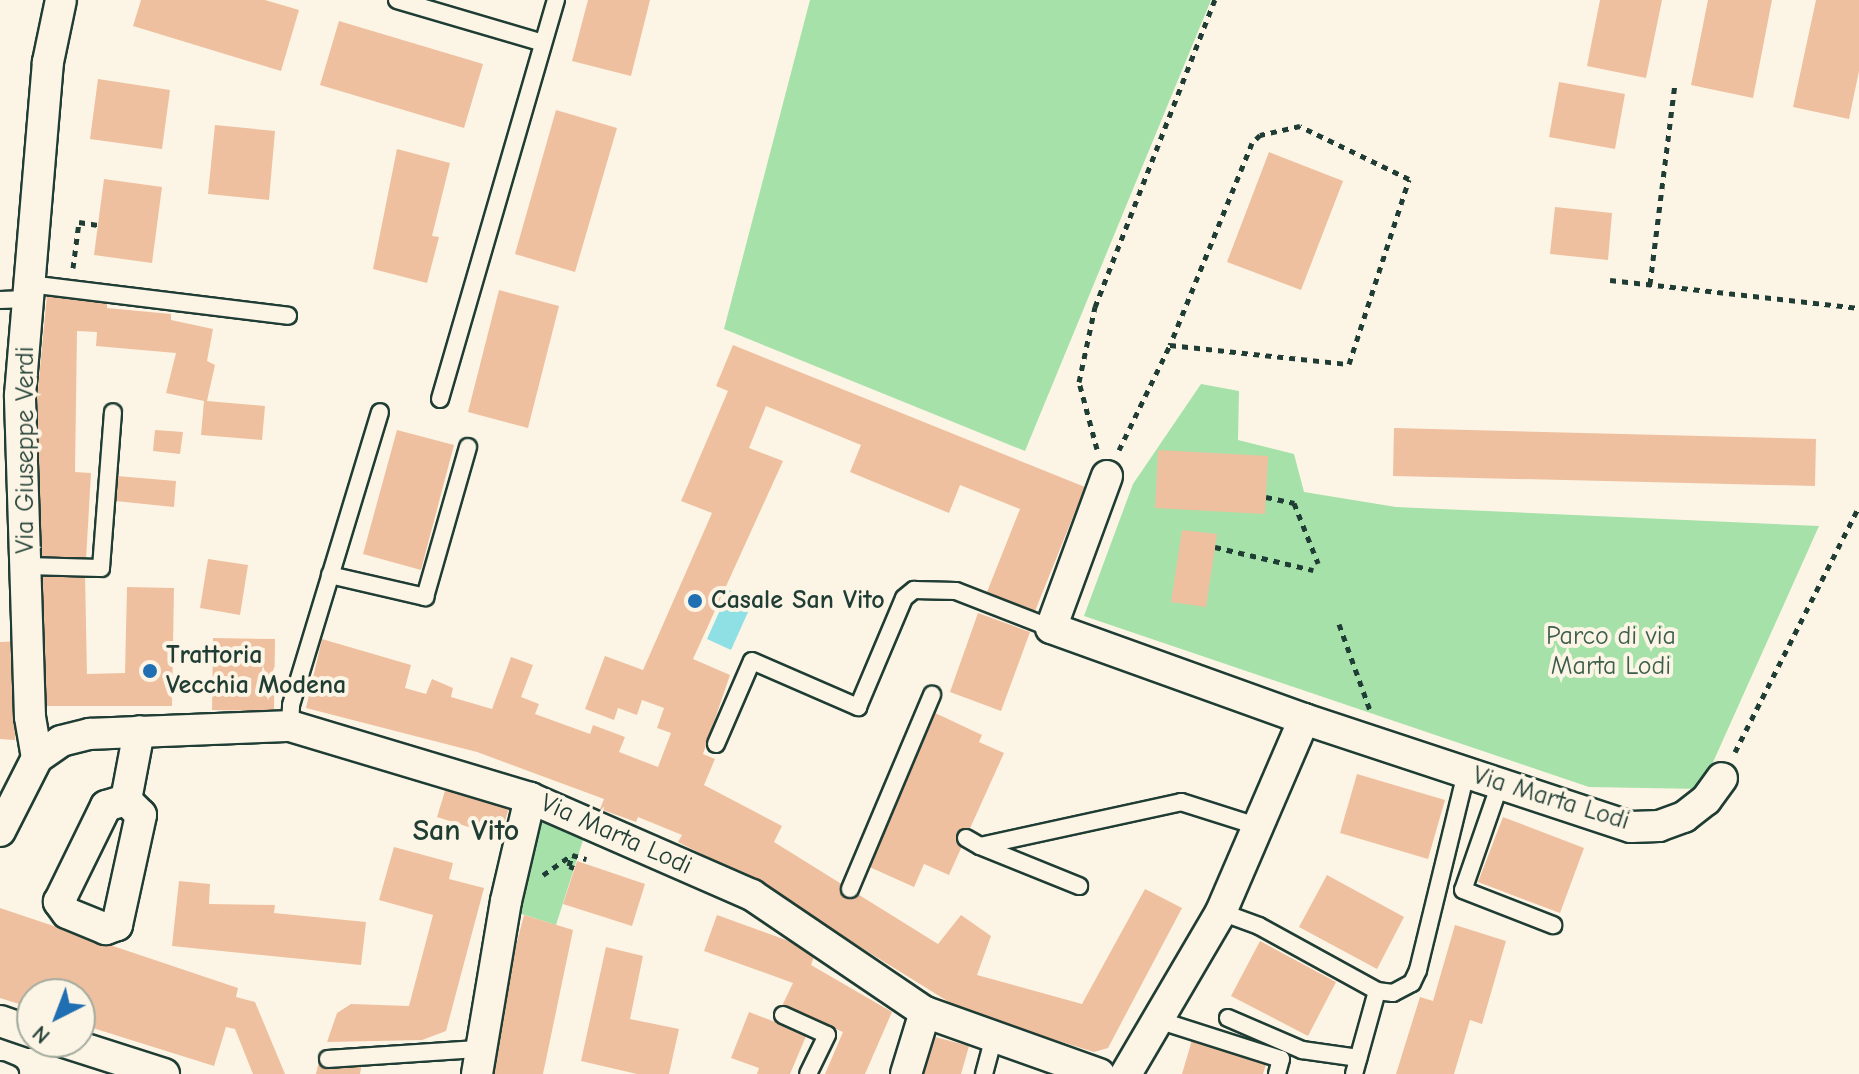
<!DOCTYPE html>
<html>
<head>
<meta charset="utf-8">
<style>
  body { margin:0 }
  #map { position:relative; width:1859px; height:1074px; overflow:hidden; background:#fcf5e5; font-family:"Comic Neue",sans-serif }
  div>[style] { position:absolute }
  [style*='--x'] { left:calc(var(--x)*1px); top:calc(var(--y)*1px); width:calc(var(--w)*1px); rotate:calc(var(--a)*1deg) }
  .green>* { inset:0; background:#a5e1a8 }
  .water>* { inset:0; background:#8ee0e5 }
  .building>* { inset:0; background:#efc09f }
  .path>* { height:5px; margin-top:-2.5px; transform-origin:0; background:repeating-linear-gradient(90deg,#1f3d34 0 6px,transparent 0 12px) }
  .roads { filter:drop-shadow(2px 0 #1f3d34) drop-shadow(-2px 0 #1f3d34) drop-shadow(0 2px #1f3d34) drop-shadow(0 -2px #1f3d34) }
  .service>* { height:16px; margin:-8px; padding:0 8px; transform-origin:8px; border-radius:8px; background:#fcf5e5 }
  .minor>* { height:30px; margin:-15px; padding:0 15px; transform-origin:15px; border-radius:15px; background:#fcf5e5 }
  .dots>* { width:22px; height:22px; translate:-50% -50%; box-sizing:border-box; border:4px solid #fcf5e5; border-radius:50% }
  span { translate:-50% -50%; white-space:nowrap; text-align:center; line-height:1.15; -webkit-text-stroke:8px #fcf5e5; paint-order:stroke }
  .street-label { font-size:26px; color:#1f3d34 }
  .poi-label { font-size:26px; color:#1f3d34; font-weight:700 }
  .left { translate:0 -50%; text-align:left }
  .park-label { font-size:26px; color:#3a5e4b }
  .quarter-label { font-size:30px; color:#1f3d34; font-weight:700 }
  .north { position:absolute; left:16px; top:978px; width:80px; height:80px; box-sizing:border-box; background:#fcf5e5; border:2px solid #a4ab9e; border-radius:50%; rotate:222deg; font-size:22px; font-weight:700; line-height:32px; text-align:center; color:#1f3d34 }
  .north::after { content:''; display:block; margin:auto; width:28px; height:36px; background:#1f6fb2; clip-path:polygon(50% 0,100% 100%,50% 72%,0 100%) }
</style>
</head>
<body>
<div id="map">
  <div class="green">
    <i style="clip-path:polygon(810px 0,1211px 0,1025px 451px,724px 329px)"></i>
    <i style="clip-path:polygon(1201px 384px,1239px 391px,1238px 440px,1294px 454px,1304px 492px,1396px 507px,1819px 526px,1701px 789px,1589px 787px,1084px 616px,1133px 484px)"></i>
    <i style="clip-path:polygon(538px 821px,584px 837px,556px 925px,509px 910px)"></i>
  </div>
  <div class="water">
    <i style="clip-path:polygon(729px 590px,753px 601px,731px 650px,707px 639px)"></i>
  </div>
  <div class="building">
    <i style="clip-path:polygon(141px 0,265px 0,299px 10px,281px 71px,133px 26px)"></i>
    <i style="clip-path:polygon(588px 0,650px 0,631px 76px,572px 61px)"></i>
    <i style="clip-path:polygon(1600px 0,1662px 0,1646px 78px,1587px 66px)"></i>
    <i style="clip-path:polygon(1708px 0,1772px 0,1753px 98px,1691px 85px)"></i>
    <i style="clip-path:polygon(1816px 0,1859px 0,1859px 71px,1849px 119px,1793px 107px)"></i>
    <i style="clip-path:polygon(339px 21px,483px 64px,464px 128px,320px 85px)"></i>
    <i style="clip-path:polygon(98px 79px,170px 90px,162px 149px,90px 139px)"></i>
    <i style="clip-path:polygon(1559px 82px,1625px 94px,1615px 149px,1549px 137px)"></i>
    <i style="clip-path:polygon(556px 110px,617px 128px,575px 272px,515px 254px)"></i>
    <i style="clip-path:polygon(215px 125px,275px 131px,269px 200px,208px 194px)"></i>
    <i style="clip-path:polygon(397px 149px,450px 163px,432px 236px,439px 237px,427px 283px,373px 269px)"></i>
    <i style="clip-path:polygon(1269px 152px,1343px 181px,1301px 290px,1227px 262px)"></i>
    <i style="clip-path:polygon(104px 179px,162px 187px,152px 263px,94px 255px)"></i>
    <i style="clip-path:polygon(1555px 207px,1612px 213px,1608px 260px,1550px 254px)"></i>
    <i style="clip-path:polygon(499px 290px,559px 306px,528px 428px,468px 412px)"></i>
    <i style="clip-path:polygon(47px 295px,107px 299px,107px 308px,171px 314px,171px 320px,213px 329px,207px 361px,215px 365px,207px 401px,265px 406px,262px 440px,201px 435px,204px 401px,166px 393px,176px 353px,96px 346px,97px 332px,77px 331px,75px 472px,91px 473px,86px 560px,32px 557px,31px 462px)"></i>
    <i style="clip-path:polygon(733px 345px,1085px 487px,1033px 616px,985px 597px,1020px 509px,960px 485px,949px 513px,850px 472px,861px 445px,766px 406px,749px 448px,783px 461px,693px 659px,730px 675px,703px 754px,715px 759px,704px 785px,782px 826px,774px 842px,938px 944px,961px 915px,991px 936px,977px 975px,1082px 1004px,1145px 889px,1182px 908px,1108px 1048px,1094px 1052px,965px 1012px,749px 878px,678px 842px,682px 835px,638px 817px,636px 822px,600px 809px,604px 799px,477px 752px,306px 708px,322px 639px,411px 665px,405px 688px,426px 694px,432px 679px,453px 688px,451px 697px,492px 709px,511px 657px,533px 665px,521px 697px,539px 704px,535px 714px,590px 734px,593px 725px,625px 737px,619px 752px,658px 767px,671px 733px,657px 728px,664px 708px,642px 700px,637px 715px,618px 708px,614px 720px,585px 709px,605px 656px,643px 670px,712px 513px,681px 501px,728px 391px,716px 386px)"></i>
    <i style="clip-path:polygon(1394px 428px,1816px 439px,1815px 486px,1393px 476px)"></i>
    <i style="clip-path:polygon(155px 430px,183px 432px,180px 454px,153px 451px)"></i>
    <i style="clip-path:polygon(397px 430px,454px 445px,421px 570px,363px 554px)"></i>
    <i style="clip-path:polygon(1158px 450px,1268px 456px,1265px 514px,1155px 508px)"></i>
    <i style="clip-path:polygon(117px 476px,176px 481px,174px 507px,115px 501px)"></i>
    <i style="clip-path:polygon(1182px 530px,1217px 534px,1206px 607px,1171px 602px)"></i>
    <i style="clip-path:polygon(208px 559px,248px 565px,240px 615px,200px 608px)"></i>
    <i style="clip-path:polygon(85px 574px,87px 674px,125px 673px,127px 587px,174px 588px,172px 706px,43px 706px,39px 575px)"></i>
    <i style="clip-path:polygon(978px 613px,1030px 632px,1001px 711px,950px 692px)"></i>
    <i style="clip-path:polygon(213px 638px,275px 639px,274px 711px,212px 710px)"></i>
    <i style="clip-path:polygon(20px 641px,15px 740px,0 739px,0 642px)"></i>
    <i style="clip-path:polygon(933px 712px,982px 735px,979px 742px,1004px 753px,949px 875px,924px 864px,914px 887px,865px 865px)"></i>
    <i style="clip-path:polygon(1357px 774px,1445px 800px,1428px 859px,1340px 833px)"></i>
    <i style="clip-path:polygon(449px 778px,512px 798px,500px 837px,437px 817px)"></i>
    <i style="clip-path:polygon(1503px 817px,1584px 848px,1560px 913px,1478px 882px)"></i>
    <i style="clip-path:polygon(394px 847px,453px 863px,449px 879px,484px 888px,446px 1031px,422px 1040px,327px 1042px,337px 1013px,351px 1004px,409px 1006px,433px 915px,379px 900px)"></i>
    <i style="clip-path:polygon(577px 861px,645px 884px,632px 926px,563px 904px)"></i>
    <i style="clip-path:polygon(1327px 875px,1404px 917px,1377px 969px,1299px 927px)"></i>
    <i style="clip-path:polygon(179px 881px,210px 884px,209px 904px,275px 905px,274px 913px,366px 922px,361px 965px,172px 946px)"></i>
    <i style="clip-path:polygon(0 908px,238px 988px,236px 997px,255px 1002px,285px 1074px,253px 1074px,235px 1029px,226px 1027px,214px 1066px,80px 1024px,80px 994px,32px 994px,32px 1008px,0 998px)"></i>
    <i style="clip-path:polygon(524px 915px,573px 930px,543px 1074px,492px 1074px,496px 1023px)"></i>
    <i style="clip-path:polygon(717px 915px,816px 951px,811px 965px,892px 1012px,865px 1074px,825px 1074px,843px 1032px,782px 1006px,793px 983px,704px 951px)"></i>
    <i style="clip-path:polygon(1455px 925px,1506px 941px,1482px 1024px,1470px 1020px,1454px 1074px,1396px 1074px,1420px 997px,1433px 1001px)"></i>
    <i style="clip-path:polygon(1260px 941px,1336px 982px,1308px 1036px,1231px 996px)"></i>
    <i style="clip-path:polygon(606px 947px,643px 956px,630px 1019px,679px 1029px,669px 1074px,637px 1074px,581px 1061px)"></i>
    <i style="clip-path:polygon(749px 1012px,807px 1034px,790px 1074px,757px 1074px,759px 1068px,731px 1058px)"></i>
    <i style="clip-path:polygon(928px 1035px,969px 1046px,961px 1074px,916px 1074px)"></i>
    <i style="clip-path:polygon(1192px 1040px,1267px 1061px,1263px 1074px,1182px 1074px)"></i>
    <i style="clip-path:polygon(362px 1063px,360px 1074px,316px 1074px,318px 1065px)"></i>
  </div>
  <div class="path">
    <i style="--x:73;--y:268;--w:46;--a:-82.6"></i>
    <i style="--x:79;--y:222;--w:19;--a:9"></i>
    <i style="--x:1610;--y:280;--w:251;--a:6.4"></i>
    <i style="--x:1650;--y:284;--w:203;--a:-82.9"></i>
    <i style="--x:1097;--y:449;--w:69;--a:-105"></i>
    <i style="--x:1079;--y:382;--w:77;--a:-78"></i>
    <i style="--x:1095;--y:307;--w:330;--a:-68.7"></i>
    <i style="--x:1119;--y:450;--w:117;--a:-64.1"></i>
    <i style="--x:1170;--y:345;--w:180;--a:6.1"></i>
    <i style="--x:1349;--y:364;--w:194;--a:-72"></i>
    <i style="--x:1409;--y:179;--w:121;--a:-154.1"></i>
    <i style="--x:1300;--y:126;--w:41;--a:167.3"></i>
    <i style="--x:1260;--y:135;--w:11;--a:135"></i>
    <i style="--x:1252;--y:143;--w:218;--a:112.1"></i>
    <i style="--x:1266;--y:497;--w:29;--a:12"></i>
    <i style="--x:1294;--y:503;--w:65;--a:68.2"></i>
    <i style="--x:1215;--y:547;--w:101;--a:13.2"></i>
    <i style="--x:1339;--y:624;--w:91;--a:70.2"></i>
    <i style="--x:1735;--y:752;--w:275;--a:-63.2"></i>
    <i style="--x:574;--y:868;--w:5;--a:-158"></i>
    <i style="--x:569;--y:866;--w:11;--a:-75"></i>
    <i style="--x:572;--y:855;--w:15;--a:16"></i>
    <i style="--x:543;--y:875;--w:35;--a:-35"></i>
  </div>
  <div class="roads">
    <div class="service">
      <i style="--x:397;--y:0;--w:152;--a:16.4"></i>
      <i style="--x:29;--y:284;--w:261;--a:7"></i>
      <i style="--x:0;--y:300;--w:28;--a:-2"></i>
      <i style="--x:440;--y:399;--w:416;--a:-73.8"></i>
      <i style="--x:26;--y:566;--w:75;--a:1.5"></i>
      <i style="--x:101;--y:568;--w:156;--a:-85.6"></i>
      <i style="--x:330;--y:575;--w:98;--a:13"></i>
      <i style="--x:425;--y:597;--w:156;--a:-74"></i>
      <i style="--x:290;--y:726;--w:21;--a:-87"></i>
      <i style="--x:291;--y:705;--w:306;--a:-73.1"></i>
      <i style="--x:716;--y:744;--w:90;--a:-66.6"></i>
      <i style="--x:752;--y:661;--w:116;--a:23.5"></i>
      <i style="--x:858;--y:707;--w:118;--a:-67.1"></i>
      <i style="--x:904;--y:598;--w:13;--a:-39"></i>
      <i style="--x:914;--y:590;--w:42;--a:1.4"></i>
      <i style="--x:956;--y:591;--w:102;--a:21.3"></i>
      <i style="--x:1500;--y:784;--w:112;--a:109.2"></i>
      <i style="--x:1463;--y:890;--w:97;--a:21.3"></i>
      <i style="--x:966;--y:838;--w:16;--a:30"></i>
      <i style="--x:980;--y:846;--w:206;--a:-12.3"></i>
      <i style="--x:1181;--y:802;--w:83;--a:17.6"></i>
      <i style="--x:980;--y:846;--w:107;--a:22"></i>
      <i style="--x:850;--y:889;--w:211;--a:-67.1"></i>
      <i style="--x:1221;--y:912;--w:40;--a:20.2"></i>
      <i style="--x:1259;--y:926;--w:135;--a:28.8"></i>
      <i style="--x:1377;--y:991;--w:16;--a:7"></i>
      <i style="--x:1393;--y:993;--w:21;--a:-28"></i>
      <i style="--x:1412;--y:983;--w:14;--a:-65"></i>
      <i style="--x:1418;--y:970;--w:203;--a:-76.3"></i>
      <i style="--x:783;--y:1015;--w:48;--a:24.4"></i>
      <i style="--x:827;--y:1035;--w:43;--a:116"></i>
      <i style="--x:1228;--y:1018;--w:81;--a:23.4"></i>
      <i style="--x:1302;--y:1050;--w:57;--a:8.1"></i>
      <i style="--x:1158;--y:1020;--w:129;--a:17.6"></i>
      <i style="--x:1281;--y:1059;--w:16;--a:105"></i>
      <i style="--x:328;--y:1059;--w:149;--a:-3.8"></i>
      <i style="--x:0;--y:1070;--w:11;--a:22"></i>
      <i style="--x:984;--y:1074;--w:38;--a:-75"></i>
      <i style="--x:1354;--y:1074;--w:86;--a:-74.5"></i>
    </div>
    <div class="minor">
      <i style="--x:1107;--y:476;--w:162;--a:110.2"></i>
      <i style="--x:1051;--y:628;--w:269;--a:19.8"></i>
      <i style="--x:37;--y:758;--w:42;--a:-99.7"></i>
      <i style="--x:30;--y:717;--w:322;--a:-91.8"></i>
      <i style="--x:20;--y:395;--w:334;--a:-85.2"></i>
      <i style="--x:48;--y:62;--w:63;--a:-78.2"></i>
      <i style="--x:126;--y:800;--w:21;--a:45"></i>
      <i style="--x:141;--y:815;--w:113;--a:102.3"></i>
      <i style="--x:117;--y:925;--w:12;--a:160"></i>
      <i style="--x:106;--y:929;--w:42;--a:-157.7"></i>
      <i style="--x:67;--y:913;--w:14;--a:-126"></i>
      <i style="--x:59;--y:902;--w:107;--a:-63.9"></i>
      <i style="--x:106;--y:806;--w:21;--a:-17"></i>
      <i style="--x:126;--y:800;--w:70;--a:-79.3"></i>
      <i style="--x:0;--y:831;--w:82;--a:-63.1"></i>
      <i style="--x:37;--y:758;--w:29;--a:-35"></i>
      <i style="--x:61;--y:741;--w:30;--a:-14"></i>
      <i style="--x:90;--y:734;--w:200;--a:-2.3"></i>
      <i style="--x:290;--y:726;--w:251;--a:16.7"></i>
      <i style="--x:530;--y:798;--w:242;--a:23.6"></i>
      <i style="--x:752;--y:895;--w:209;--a:34.1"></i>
      <i style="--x:925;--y:1012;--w:185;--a:19.6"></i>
      <i style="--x:0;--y:1021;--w:34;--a:19"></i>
      <i style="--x:64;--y:1042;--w:105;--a:17.7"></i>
      <i style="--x:477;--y:1074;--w:175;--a:-80.5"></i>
      <i style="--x:506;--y:901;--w:106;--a:-76.9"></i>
      <i style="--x:906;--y:1074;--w:65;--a:-73"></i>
      <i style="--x:1126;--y:1074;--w:188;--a:-59.6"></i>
      <i style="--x:1221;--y:912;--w:210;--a:-66.7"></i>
      <i style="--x:1304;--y:719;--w:344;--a:18.3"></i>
      <i style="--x:1631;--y:827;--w:28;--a:-2"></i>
      <i style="--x:1659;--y:826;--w:27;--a:-20"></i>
      <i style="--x:1684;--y:817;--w:28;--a:-38"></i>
      <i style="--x:1706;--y:800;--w:27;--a:-54"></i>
    </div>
  </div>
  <div class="dots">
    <i style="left:695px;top:601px;background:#1f6fb2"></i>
    <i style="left:150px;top:671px;background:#1f6fb2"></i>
  </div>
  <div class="street-label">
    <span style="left:26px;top:450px;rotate:-90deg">Via Giuseppe Verdi</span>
    <span style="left:1551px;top:799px;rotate:17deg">Via Marta Lodi</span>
    <span style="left:616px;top:835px;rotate:24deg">Via Marta Lodi</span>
  </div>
  <div class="poi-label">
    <span class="left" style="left:711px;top:601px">Casale San Vito</span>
    <span class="left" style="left:166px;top:671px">Trattoria<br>Vecchia Modena</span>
  </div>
  <div class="park-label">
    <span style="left:1611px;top:652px">Parco di via<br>Marta Lodi</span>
  </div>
  <div class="quarter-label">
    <span style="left:466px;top:831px">San Vito</span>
  </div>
  <div class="north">N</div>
</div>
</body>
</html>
